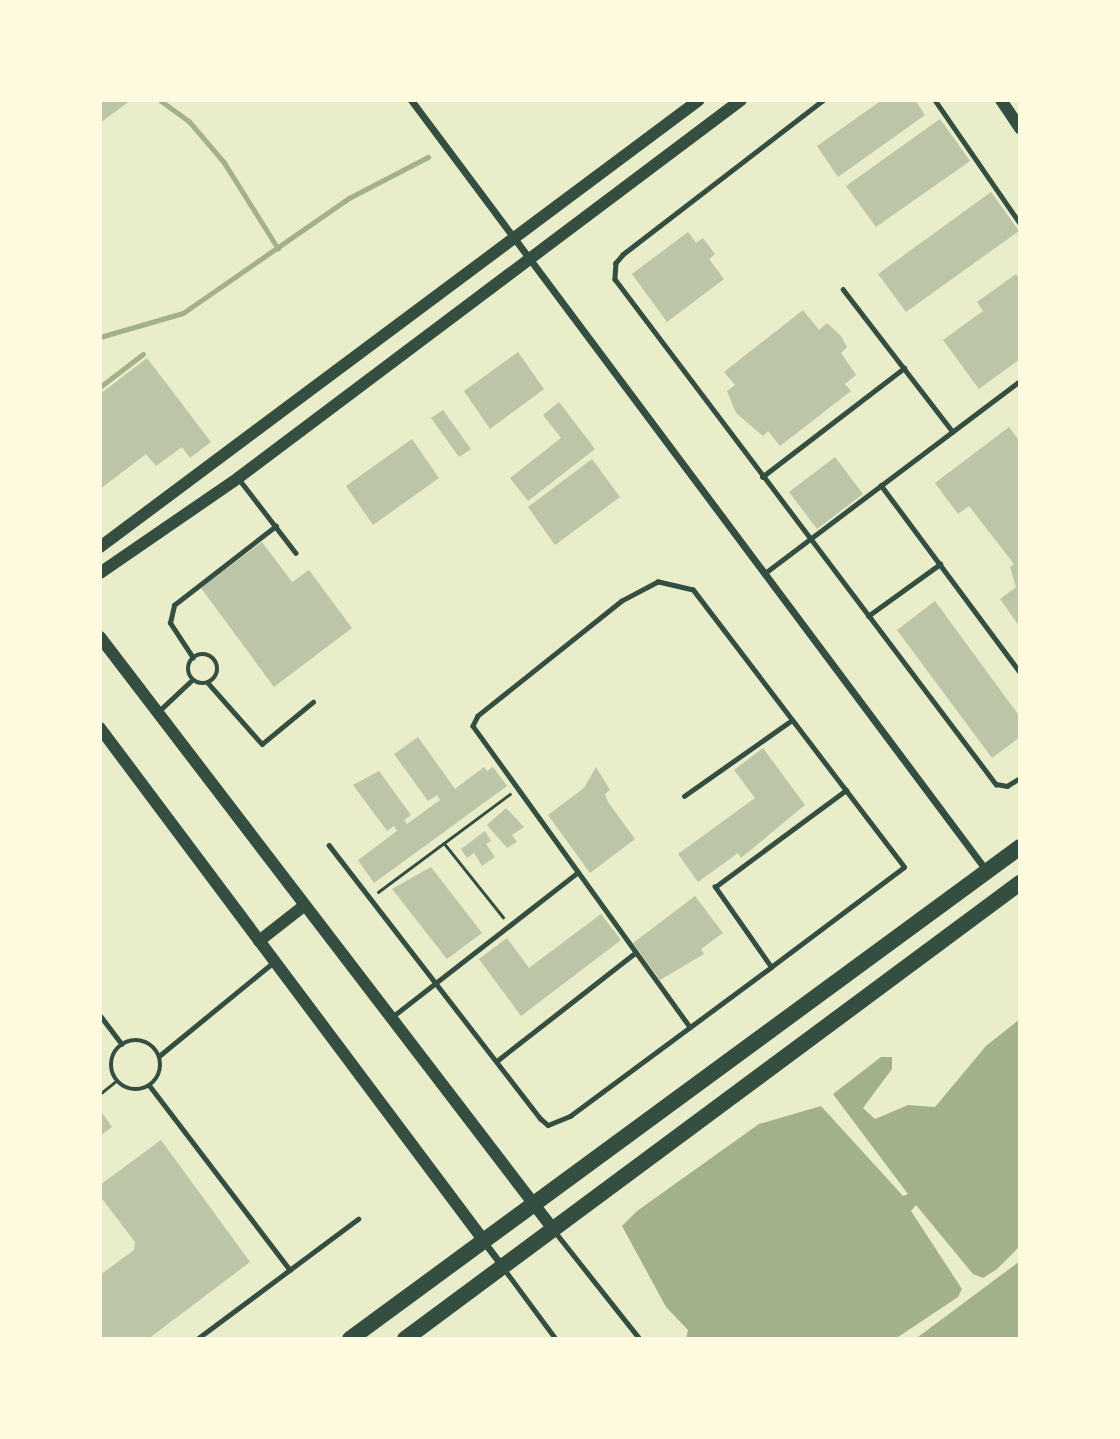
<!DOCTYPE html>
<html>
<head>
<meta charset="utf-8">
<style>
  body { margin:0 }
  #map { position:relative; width:1120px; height:1439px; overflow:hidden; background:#e9edc9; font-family:"DejaVu Sans",sans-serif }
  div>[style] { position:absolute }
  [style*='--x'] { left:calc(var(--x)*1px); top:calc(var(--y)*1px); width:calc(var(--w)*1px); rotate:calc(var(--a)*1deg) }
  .water>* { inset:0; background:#a3b18a }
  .stream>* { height:4.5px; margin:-2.25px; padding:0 2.25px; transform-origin:2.25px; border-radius:2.25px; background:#a3b18a }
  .building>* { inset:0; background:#bcc5a7 }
  .path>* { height:2.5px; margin:-1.25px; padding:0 1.25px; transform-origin:1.25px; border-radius:1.25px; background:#344e41 }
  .service>* { height:4.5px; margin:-2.25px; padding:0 2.25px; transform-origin:2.25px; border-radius:2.25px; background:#344e41 }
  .service>.ring { margin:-2.25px; padding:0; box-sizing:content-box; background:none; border:4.5px solid #344e41; border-radius:50% }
  .minor>* { height:7px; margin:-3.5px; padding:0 3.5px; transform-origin:3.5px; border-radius:3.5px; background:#344e41 }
  .tertiary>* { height:12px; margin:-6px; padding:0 6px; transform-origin:6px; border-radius:6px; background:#344e41 }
  .trunk>* { height:16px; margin:-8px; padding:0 8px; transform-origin:8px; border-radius:8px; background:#344e41 }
  span { translate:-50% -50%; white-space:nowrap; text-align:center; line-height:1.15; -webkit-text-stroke:6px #fefae0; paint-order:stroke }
  .frame { position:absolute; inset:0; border:102px solid #fefae0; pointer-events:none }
</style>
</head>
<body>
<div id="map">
  <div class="water">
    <i style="clip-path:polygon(1020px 1019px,1020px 1246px,997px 1269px,983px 1278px,973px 1274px,916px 1205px,911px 1211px,962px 1289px,958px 1297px,895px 1339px,686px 1339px,688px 1330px,666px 1307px,622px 1226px,637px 1211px,759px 1124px,821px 1106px,903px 1196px,908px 1194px,833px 1094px,881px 1057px,892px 1057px,892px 1069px,863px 1108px,875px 1119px,908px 1105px,935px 1107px,986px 1046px)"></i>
    <i style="clip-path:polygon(1020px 1261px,1020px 1339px,915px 1339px,922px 1334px)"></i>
  </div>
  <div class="stream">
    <i style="--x:160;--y:100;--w:36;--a:36"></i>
    <i style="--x:189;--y:121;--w:54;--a:49.5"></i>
    <i style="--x:224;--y:162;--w:102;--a:57.9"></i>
    <i style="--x:100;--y:337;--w:86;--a:-16.1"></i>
    <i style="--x:183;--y:313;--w:202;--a:-34.7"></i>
    <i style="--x:349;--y:198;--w:89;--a:-27.4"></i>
    <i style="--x:100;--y:387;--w:54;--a:-37.5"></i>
  </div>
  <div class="building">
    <i style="clip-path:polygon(100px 100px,131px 100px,100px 123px)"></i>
    <i style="clip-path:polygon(882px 100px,915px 100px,925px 115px,838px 177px,817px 146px)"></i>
    <i style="clip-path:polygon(940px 119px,970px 161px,876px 227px,846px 186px)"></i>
    <i style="clip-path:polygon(991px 192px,1019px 231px,906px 312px,878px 274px)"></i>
    <i style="clip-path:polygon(688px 232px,696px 243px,703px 238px,715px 254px,709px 259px,724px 279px,667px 322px,632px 274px)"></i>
    <i style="clip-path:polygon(1016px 274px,1020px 280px,1020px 359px,979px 389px,943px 340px,983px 311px,977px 302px)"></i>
    <i style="clip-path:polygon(803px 310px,819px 330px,827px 323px,841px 336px,847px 347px,841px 353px,856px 375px,845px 384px,851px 391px,780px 446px,768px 431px,763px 436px,736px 413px,727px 391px,735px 385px,724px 372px)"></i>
    <i style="clip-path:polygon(518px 352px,544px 389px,490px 429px,464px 391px)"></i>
    <i style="clip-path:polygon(147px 358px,211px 442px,190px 458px,182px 447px,156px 466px,146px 454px,100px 489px,100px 394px)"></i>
    <i style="clip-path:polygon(559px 402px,595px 449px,528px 501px,510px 478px,561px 438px,543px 415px)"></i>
    <i style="clip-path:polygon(443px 410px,471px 449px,459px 457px,431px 418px)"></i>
    <i style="clip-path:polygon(1009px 427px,1020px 442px,1020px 627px,1000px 599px,1016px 587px,1010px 567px,1014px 564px,969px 506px,958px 514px,935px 483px)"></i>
    <i style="clip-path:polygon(412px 439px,439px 478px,373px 525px,346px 486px)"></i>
    <i style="clip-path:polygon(835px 457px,863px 494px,817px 529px,789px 492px)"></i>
    <i style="clip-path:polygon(592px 459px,620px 497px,555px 545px,528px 507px)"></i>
    <i style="clip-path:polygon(262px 542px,292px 582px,309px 570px,352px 628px,274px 687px,201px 588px)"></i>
    <i style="clip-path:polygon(935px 601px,1020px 717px,1020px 737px,992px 758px,897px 630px)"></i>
    <i style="clip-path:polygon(418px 737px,455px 789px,484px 767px,487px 771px,493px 767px,507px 786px,374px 883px,358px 860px,397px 831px,394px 826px,387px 831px,353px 785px,379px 771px,411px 815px,404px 820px,407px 824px,440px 800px,437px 795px,428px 801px,394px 754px)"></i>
    <i style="clip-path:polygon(763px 748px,805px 805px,741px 858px,738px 853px,698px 882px,678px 854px,755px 798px,734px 770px)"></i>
    <i style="clip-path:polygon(596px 767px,610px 790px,605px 794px,608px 802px,635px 839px,590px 873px,548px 815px,584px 788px)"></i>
    <i style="clip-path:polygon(506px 808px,524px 827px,512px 835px,517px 842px,507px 848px,487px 825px)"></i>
    <i style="clip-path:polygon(485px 831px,491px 841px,486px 844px,495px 857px,482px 866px,474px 853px,467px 858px,461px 849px)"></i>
    <i style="clip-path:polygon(431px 867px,482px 933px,447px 959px,392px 889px)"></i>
    <i style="clip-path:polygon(695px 896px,723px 933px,701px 949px,704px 954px,660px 980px,633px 943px)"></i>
    <i style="clip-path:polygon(601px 914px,621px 940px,521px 1016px,479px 959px,507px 938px,529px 968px)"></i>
    <i style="clip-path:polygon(100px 1110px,112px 1127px,100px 1136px)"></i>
    <i style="clip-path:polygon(161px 1140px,250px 1262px,148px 1339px,100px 1339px,100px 1275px,134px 1250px,135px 1242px,100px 1196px,100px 1185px)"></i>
  </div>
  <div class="path">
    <i style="--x:444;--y:843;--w:95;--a:51.4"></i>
    <i style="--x:378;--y:892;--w:164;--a:-36.6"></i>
    <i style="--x:100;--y:1094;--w:21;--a:-39"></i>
  </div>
  <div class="service">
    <i style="--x:824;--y:100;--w:254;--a:142.4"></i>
    <i style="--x:623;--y:255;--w:11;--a:131"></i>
    <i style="--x:616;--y:263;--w:16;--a:94"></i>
    <i style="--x:615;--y:279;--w:633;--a:52.97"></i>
    <i style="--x:996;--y:784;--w:11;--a:10"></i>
    <i style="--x:1007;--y:786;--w:15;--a:-32"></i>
    <i style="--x:935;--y:100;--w:150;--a:55.4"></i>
    <i style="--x:843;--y:289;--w:180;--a:52.4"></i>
    <i style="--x:762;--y:477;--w:179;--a:-37.5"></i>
    <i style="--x:239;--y:479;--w:93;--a:52.4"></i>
    <i style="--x:881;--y:485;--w:233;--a:53.4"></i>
    <i style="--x:765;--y:573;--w:319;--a:-37"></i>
    <i style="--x:868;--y:616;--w:89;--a:-35.8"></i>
    <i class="ring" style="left:188px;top:654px;width:25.5px;height:25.5px"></i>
    <i style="--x:193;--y:658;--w:42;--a:-123.3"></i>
    <i style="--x:170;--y:623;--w:18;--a:-77"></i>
    <i style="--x:174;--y:605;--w:129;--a:-37.8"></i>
    <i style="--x:209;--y:684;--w:80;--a:48.5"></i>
    <i style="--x:262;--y:744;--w:66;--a:-39.5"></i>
    <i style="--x:159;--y:711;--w:45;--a:-43.2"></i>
    <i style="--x:684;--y:796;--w:132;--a:-35.1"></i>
    <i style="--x:329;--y:845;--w:346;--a:52.3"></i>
    <i style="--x:541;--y:1119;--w:9;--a:41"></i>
    <i style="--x:548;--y:1125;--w:24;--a:-22"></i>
    <i style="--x:570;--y:1116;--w:250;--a:-36.5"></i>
    <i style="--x:771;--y:967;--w:166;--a:-36.9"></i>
    <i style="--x:904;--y:867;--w:348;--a:-127.3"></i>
    <i style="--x:693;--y:590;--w:36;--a:-167"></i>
    <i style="--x:658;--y:582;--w:41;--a:152.2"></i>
    <i style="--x:622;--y:601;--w:184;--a:141.4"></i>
    <i style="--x:478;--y:716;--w:11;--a:117"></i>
    <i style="--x:473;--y:726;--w:371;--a:54.2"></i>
    <i style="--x:771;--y:967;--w:98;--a:-125"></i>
    <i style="--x:715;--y:887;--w:163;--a:-36.5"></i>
    <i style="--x:100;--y:1015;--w:36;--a:53"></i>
    <i style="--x:392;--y:1017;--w:234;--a:-37.9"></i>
    <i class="ring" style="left:111px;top:1040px;width:45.5px;height:45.5px"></i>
    <i style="--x:159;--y:1056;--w:149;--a:-39.3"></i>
    <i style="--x:498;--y:1060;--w:174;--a:-38"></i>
    <i style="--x:150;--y:1086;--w:231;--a:52.7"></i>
    <i style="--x:556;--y:1233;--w:135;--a:51.6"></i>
    <i style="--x:505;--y:1270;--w:86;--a:53.5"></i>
    <i style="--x:197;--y:1339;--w:201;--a:-36.7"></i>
  </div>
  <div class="minor">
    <i style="--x:411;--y:100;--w:961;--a:53.25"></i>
    <i style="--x:484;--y:1242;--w:30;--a:53"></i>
  </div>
  <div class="tertiary">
    <i style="--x:1001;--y:100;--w:34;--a:56"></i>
    <i style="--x:100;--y:547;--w:747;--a:-36.73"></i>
    <i style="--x:100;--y:573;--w:168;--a:-34.5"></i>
    <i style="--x:238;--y:478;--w:629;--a:-36.92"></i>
    <i style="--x:100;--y:637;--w:745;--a:52.58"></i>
    <i style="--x:100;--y:728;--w:641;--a:53.18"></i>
    <i style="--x:259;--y:941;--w:58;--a:-38"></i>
  </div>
  <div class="trunk">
    <i style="--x:350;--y:1339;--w:831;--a:-36.29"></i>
    <i style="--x:405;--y:1339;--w:766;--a:-36.56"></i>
  </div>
  <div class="frame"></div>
</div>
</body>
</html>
